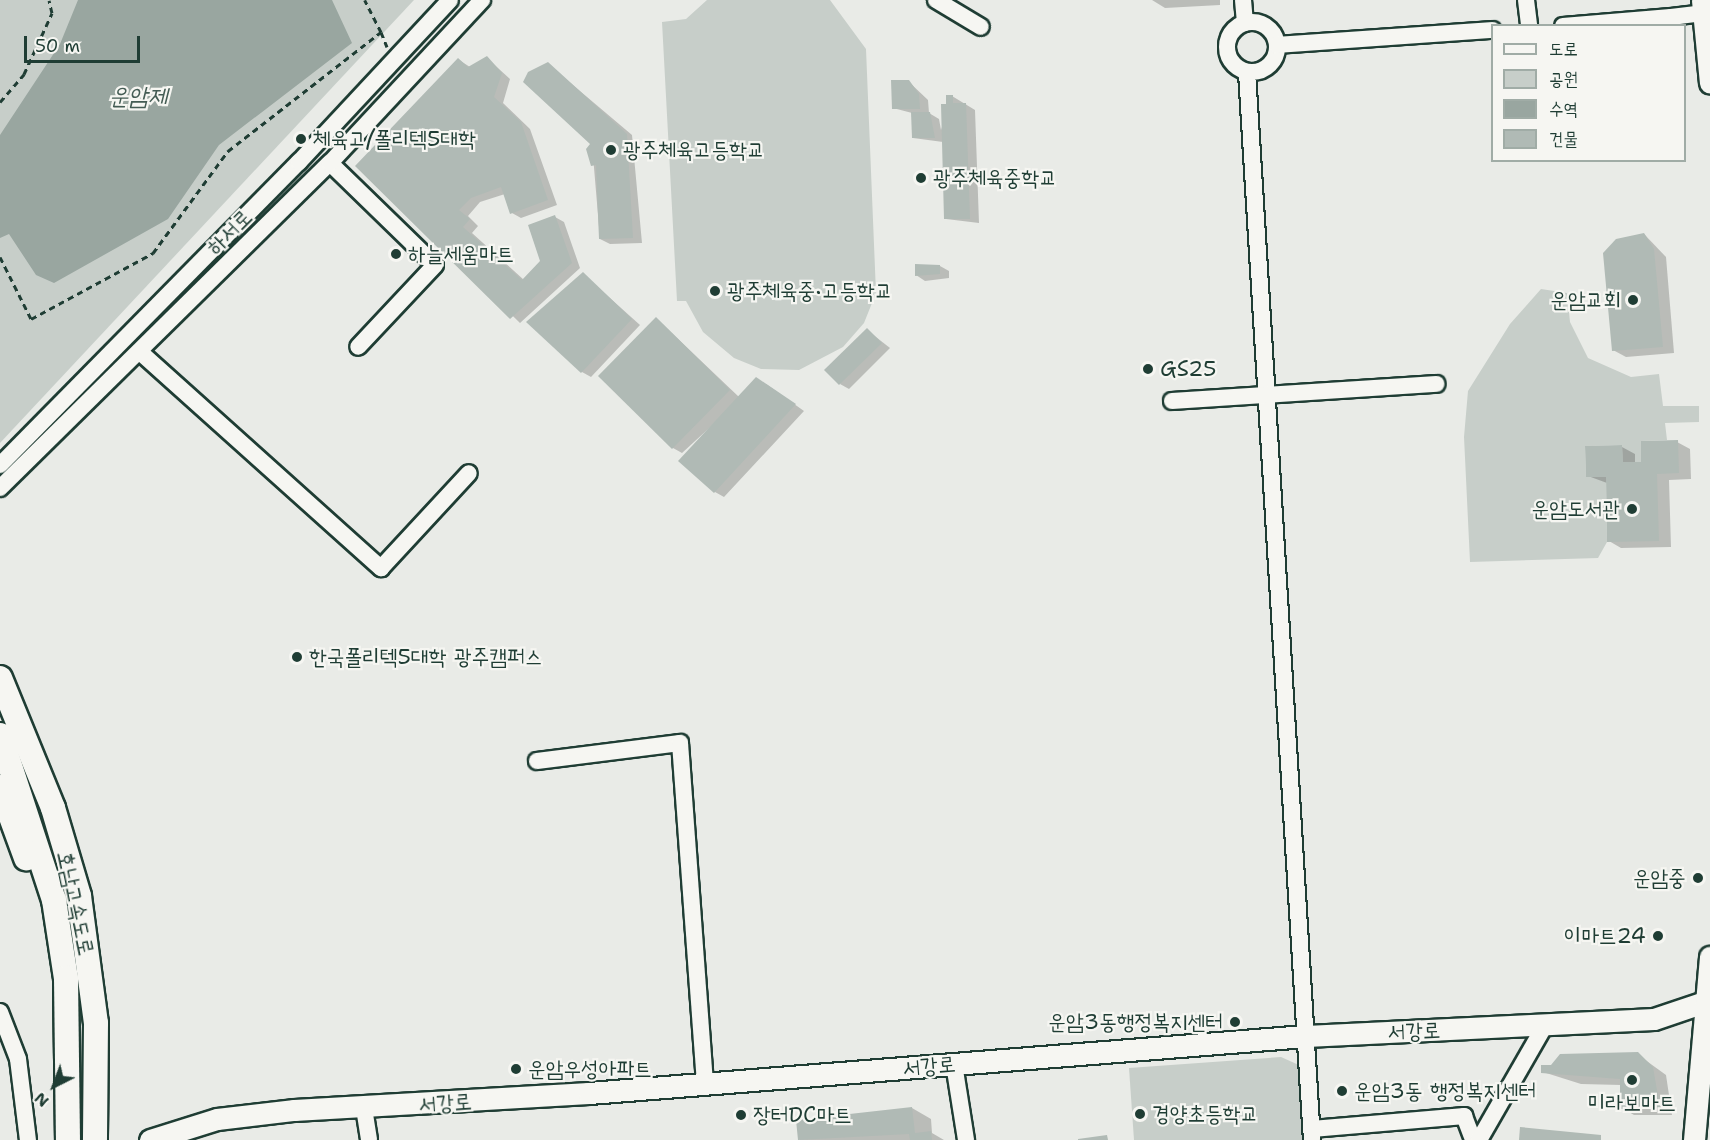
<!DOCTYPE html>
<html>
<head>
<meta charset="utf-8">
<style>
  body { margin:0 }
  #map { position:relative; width:1710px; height:1140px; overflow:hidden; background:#e9ebe7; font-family:"Shantell Sans","Poor Story",sans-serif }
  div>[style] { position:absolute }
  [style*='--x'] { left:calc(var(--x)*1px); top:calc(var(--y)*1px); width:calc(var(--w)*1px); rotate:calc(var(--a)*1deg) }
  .green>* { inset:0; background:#c7cec9 }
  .water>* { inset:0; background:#99a6a0 }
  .shadow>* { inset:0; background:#0003 }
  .building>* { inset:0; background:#b0bab5 }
  .path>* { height:3px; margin-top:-1.5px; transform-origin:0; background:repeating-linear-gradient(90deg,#1f3d34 0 6px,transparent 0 10.5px) }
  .roads { filter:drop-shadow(2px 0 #1f3d34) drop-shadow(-2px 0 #1f3d34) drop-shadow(0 2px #1f3d34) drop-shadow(0 -2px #1f3d34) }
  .minor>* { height:16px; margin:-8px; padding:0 8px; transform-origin:8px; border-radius:8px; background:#f6f6f2 }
  .minor>.ring { margin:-8px; padding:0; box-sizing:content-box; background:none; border:16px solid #f6f6f2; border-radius:50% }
  .major>* { height:21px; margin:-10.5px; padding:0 10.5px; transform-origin:10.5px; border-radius:10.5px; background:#f6f6f2 }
  .highway>* { height:24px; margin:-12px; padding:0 12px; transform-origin:12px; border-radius:12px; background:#f6f6f2 }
  .dots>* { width:16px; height:16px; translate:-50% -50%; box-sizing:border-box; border:3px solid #f6f6f2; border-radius:50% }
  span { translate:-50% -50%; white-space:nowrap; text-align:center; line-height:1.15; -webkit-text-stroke:4.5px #f6f6f2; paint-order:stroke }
  .poi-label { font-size:22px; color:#1f3d34 }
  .left { translate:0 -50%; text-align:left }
  .right { translate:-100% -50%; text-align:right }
  .street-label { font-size:22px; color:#1f3d34 }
  .water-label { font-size:24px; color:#445c54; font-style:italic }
  .legend { position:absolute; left:1491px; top:24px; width:195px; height:138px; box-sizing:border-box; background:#f6f6f2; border:2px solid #a0aca6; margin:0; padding:8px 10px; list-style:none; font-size:18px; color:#1f3d34 }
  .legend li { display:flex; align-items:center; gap:12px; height:30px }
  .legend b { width:30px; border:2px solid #a0aca6 }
  .north { position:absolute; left:24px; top:1056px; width:60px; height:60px; -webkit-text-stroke:4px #f6f6f2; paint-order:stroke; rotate:222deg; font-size:16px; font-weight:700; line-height:24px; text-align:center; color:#1f3d34 }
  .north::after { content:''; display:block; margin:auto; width:21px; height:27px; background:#1f3d34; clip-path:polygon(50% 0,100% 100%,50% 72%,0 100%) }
  .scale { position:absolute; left:24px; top:36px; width:116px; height:27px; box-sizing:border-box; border:3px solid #1f3d34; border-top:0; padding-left:8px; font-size:18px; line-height:21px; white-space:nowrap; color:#1f3d34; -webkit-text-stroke:4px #f6f6f2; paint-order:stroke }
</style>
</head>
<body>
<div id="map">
  <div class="green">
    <i style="clip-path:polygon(0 0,414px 0,0 443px)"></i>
    <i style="clip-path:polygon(707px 0,830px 0,866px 49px,876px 293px,864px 323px,843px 347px,799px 370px,761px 369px,734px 358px,703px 332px,686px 301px,677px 301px,662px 22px,686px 19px)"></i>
    <i style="clip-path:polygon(1541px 289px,1567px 293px,1570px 322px,1588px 358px,1631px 377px,1659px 374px,1663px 406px,1699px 406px,1699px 422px,1665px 423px,1667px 440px,1641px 441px,1641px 462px,1623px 462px,1622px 445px,1585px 446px,1586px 477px,1606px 477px,1607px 542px,1598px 558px,1470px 562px,1464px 437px,1468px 391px,1510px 324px)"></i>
    <i style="clip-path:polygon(1281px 1057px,1301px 1066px,1305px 1140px,1134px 1140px,1129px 1068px)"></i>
  </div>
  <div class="water">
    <i style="clip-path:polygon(78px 0,332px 0,352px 43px,219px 145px,168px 219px,54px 283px,36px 275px,9px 234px,0 238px,0 135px,60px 44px)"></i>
  </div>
  <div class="shadow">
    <i style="clip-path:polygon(1220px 0,1220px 5px,1165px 8px,1152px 0)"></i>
    <i style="clip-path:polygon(487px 58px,510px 79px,503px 103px,530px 129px,557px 205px,521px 218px,512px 213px,505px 194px,480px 202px,468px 216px,478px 226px,472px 233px,524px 280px,542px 261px,555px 217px,564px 222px,580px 268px,520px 323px,358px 166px,459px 60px,470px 67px)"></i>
    <i style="clip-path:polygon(548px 64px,632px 135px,642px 243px,610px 244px,600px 239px,592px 144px)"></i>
    <i style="clip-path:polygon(909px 82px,928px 100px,929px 113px,939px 119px,941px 130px,952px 96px,975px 110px,979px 223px,946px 219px,943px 142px,913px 138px,912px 113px,893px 108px)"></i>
    <i style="clip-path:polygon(1644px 234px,1666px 257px,1674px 353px,1626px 357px,1613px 350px)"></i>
    <i style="clip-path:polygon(940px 266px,949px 271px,949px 278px,925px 281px,916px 275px)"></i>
    <i style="clip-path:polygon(583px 274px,640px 325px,591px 377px,582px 372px)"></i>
    <i style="clip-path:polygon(657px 319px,739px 397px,766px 384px,804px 411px,724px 497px,715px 492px,719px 419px,682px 453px,673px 448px)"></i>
    <i style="clip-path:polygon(867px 330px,890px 348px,849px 389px,840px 384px)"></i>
    <i style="clip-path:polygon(1677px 442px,1690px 449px,1691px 479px,1669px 480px,1671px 547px,1621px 548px,1609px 541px,1607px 483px,1588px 476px,1622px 447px,1635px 454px,1635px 463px,1643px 463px)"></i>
    <i style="clip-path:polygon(1637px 1054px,1666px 1075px,1672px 1115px,1634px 1115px,1622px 1108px,1621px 1085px,1581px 1084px,1543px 1072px)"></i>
    <i style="clip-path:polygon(912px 1108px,931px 1119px,932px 1133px,944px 1140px,800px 1140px,797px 1122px)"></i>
  </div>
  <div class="building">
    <i style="clip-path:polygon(487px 56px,502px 73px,494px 97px,521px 122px,548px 200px,510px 214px,501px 187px,471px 198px,459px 210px,470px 219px,463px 227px,522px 280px,540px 261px,528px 225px,555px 215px,572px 263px,510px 319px,355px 166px,458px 58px,468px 67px)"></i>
    <i style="clip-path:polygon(548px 62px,627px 134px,633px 238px,599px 239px,596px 165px,591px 166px,586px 149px,590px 144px,523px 82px,528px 72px)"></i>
    <i style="clip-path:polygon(891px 80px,909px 80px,919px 94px,920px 109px,892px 109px)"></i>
    <i style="clip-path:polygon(946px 95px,953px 95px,953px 103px,966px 103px,970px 219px,944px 219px,941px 104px,946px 104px)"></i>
    <i style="clip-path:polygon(911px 112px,930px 112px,935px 138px,912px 138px)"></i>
    <i style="clip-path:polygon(1644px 233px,1654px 249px,1663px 347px,1612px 351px,1603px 253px,1616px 239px)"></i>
    <i style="clip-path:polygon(915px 264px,940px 265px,940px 274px,915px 276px)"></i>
    <i style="clip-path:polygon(583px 272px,632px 319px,581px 373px,526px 322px)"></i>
    <i style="clip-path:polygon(656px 317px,730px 390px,672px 449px,598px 376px)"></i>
    <i style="clip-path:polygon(867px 328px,882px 343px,839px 385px,824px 370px)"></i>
    <i style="clip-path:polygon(756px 377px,796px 404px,714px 493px,678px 461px)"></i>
    <i style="clip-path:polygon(1678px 440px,1679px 473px,1657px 474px,1659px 541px,1607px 542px,1606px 477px,1586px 477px,1585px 446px,1622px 445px,1623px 462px,1641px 462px,1641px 441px)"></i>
    <i style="clip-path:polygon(1638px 1052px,1653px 1067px,1660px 1108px,1620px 1109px,1620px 1079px,1541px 1073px,1541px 1065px,1551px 1065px,1560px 1054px)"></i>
    <i style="clip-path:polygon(912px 1107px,915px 1133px,931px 1131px,932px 1140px,910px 1140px,909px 1134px,798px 1140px,796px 1120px)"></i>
    <i style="clip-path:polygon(1520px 1127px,1601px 1135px,1601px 1140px,1519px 1140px)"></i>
    <i style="clip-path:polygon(1107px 1135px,1108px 1140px,1078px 1140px,1078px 1139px)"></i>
  </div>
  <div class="path">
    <i style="--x:381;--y:32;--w:16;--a:68"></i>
    <i style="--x:0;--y:102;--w:37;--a:-49"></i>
    <i style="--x:24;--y:74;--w:67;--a:-65.3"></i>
    <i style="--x:52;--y:13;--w:13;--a:-103"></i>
    <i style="--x:0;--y:257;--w:69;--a:63.4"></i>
    <i style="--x:31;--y:319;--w:139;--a:-28.4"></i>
    <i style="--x:153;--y:253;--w:127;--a:-53.7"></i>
    <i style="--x:228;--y:151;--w:194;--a:-37.9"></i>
    <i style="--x:381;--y:32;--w:36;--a:-117"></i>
  </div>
  <div class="roads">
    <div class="minor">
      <i style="--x:936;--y:0;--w:52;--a:31"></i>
      <i style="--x:1243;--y:0;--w:23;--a:85"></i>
      <i style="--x:1526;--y:0;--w:26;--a:83"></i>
      <i class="ring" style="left:1227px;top:22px;width:34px;height:34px"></i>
      <i style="--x:1563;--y:26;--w:108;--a:-4.8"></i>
      <i style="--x:1671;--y:17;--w:32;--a:-7"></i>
      <i style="--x:1703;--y:13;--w:10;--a:-61"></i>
      <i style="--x:1277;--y:45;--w:216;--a:-4"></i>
      <i style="--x:1247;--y:72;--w:1070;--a:86.52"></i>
      <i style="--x:330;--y:163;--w:146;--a:44.2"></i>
      <i style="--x:435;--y:265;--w:112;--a:133.2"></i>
      <i style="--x:140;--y:352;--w:324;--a:41.9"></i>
      <i style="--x:381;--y:568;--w:129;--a:-47.2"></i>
      <i style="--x:1172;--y:401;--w:265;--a:-3.7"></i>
      <i style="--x:0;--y:465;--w:426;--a:-45.4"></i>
      <i style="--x:299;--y:162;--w:221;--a:-47"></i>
      <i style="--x:0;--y:488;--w:463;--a:-44.6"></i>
      <i style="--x:330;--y:163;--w:223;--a:-47"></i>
      <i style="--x:537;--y:761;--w:144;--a:-7.2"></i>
      <i style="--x:680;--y:743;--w:342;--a:85.8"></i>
      <i style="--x:0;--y:1012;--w:50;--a:69"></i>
      <i style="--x:18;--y:1059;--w:82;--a:83"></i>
      <i style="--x:954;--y:1064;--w:77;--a:81"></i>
      <i style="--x:364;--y:1108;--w:32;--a:81"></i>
      <i style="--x:1312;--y:1129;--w:153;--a:-4.9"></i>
      <i style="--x:1464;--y:1116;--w:26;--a:69"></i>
      <i style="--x:1479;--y:1140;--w:133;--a:-60.1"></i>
    </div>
    <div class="major">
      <i style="--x:1702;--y:0;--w:83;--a:84.5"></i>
      <i style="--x:150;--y:1140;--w:70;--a:-17.4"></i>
      <i style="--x:217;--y:1119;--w:78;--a:-6.7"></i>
      <i style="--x:294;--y:1110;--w:295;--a:-3.3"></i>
      <i style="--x:589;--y:1093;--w:719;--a:-4.55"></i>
      <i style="--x:1306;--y:1036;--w:348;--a:-2.8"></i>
      <i style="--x:1654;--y:1019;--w:59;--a:-18.7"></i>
      <i style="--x:1694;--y:1140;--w:184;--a:-85"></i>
    </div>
    <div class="highway">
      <i style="--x:0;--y:678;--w:140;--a:67.8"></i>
      <i style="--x:53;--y:808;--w:92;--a:73.5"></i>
      <i style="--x:79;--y:896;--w:128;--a:82.4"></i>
      <i style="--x:96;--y:1023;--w:117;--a:90.5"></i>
      <i style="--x:0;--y:735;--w:174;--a:71.9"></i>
      <i style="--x:54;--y:900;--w:79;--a:81.3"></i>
      <i style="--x:66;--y:978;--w:162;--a:89.3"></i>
      <i style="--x:0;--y:787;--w:76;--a:69.9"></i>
    </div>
  </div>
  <div class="dots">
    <i style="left:301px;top:139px;background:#1f3d34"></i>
    <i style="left:611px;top:150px;background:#1f3d34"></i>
    <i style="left:921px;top:178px;background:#1f3d34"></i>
    <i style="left:396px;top:254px;background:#1f3d34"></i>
    <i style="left:715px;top:291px;background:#1f3d34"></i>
    <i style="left:1633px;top:300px;background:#1f3d34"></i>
    <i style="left:1148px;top:369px;background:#1f3d34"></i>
    <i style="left:1632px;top:509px;background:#1f3d34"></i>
    <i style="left:297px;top:657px;background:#1f3d34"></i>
    <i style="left:1698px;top:878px;background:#1f3d34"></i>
    <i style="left:1658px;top:936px;background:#1f3d34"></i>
    <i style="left:1235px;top:1022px;background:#1f3d34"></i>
    <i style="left:516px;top:1069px;background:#1f3d34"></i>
    <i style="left:1632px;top:1080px;background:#1f3d34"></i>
    <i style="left:1342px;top:1091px;background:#1f3d34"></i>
    <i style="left:1140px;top:1114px;background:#1f3d34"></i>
    <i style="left:741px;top:1115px;background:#1f3d34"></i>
  </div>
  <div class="poi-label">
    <span class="left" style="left:313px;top:139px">체육고/폴리텍5대학</span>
    <span class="left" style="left:623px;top:150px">광주체육고등학교</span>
    <span class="left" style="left:933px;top:178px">광주체육중학교</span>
    <span class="left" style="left:408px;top:254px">하늘세움마트</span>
    <span class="left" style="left:727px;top:291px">광주체육중·고등학교</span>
    <span class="right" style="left:1621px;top:300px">운암교회</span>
    <span class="left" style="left:1160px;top:369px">GS25</span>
    <span class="right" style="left:1620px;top:509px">운암도서관</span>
    <span class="left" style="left:309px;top:657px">한국폴리텍5대학 광주캠퍼스</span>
    <span class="right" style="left:1686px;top:878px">운암중</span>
    <span class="right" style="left:1646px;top:936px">이마트24</span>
    <span class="right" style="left:1223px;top:1022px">운암3동행정복지센터</span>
    <span class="left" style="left:528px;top:1069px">운암우성아파트</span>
    <span class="left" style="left:1354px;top:1091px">운암3동 행정복지센터</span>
    <span style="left:1632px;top:1103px">미라보마트</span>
    <span class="left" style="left:1152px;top:1114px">경양초등학교</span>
    <span class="left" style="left:753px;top:1115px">장터DC마트</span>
  </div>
  <div class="street-label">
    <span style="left:229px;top:232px;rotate:-45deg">하서로</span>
    <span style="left:76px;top:903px;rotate:78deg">호남고속도로</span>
    <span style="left:1414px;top:1031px;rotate:-2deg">서강로</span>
    <span style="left:929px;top:1066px;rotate:-5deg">서강로</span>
    <span style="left:445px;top:1103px;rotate:-4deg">서강로</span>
  </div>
  <div class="water-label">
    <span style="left:138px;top:97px">운암제</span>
  </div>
  <ul class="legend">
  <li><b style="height:8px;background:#f6f6f2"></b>도로</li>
  <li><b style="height:16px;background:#c7cec9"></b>공원</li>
  <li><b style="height:16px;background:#99a6a0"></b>수역</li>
  <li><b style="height:16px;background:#b0bab5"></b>건물</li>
  </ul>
  <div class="north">N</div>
  <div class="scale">50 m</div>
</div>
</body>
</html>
